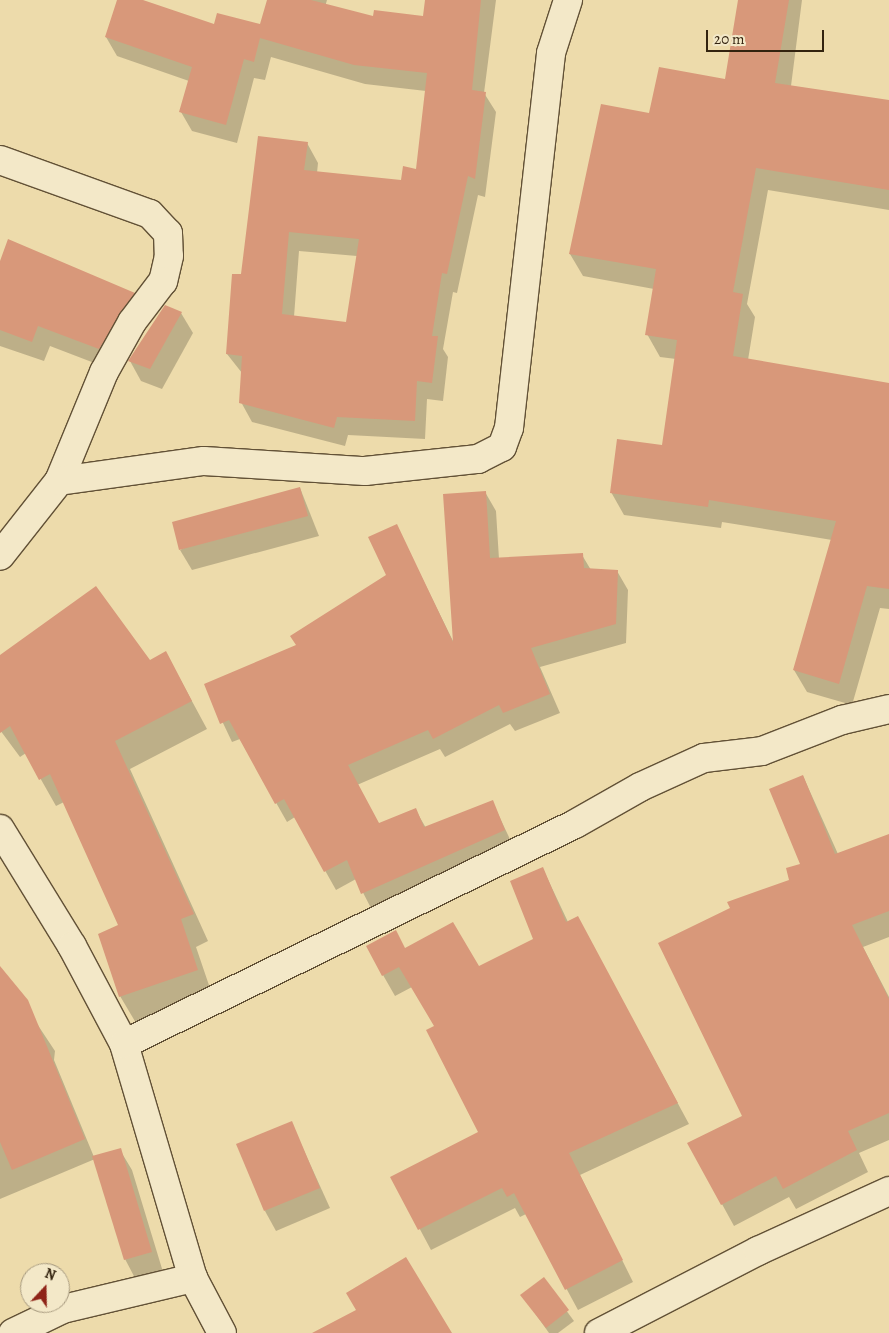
<!DOCTYPE html>
<html>
<head>
<meta charset="utf-8">
<style>
  body { margin:0 }
  #map { position:relative; width:889px; height:1333px; overflow:hidden; background:#eddbab; font-family:Alegreya,serif }
  div>[style] { position:absolute }
  [style*='--x'] { left:calc(var(--x)*1px); top:calc(var(--y)*1px); width:calc(var(--w)*1px); rotate:calc(var(--a)*1deg) }
  .shadow>* { inset:0; background:#0003 }
  .building>* { inset:0; background:#d8987a }
  .roads { filter:drop-shadow(1px 0 #625136) drop-shadow(-1px 0 #625136) drop-shadow(0 1px #625136) drop-shadow(0 -1px #625136) }
  .street>* { height:28px; margin:-14px; padding:0 14px; transform-origin:14px; border-radius:14px; background:#f3e8c8 }
  span { translate:-50% -50%; white-space:nowrap; text-align:center; line-height:1.15; -webkit-text-stroke:4px #f3e8c8; paint-order:stroke }
  .north { position:absolute; left:20px; top:1263px; width:50px; height:50px; box-sizing:border-box; background:#f3e8c8; border:1px solid #a6997e; border-radius:50%; rotate:21deg; font-size:14px; font-weight:700; line-height:20px; text-align:center; color:#33230f }
  .north::after { content:''; display:block; margin:auto; width:18px; height:22px; background:#8f2418; clip-path:polygon(50% 0,100% 100%,50% 72%,0 100%) }
  .scale { position:absolute; left:706px; top:30px; width:118px; height:22px; box-sizing:border-box; border:2px solid #33230f; border-top:0; padding-left:6px; font-size:15px; line-height:18px; white-space:nowrap; color:#33230f; -webkit-text-stroke:4px #f3e8c8; paint-order:stroke }
</style>
</head>
<body>
<div id="map">
  <div class="shadow">
    <i style="clip-path:polygon(evenodd,119px 0,139px 0,215px 26px,261px 26px,268px 0,327px 0,325px 7px,374px 18px,424px 17px,427px 0,496px 0,484px 93px,496px 112px,485px 197px,478px 195px,457px 293px,453px 292px,443px 349px,448px 357px,443px 401px,427px 399px,425px 439px,348px 435px,345px 446px,252px 422px,241px 402px,242px 373px,227px 354px,242px 276px,307px 143px,318px 163px,317px 173px,402px 181px,417px 170px,426px 91px,365px 84px,271px 57px,265px 80px,254px 78px,237px 143px,192px 131px,181px 112px,189px 81px,117px 56px,106px 37px,119px 0,299px 251px,357px 256px,347px 324px,294px 317px,299px 251px)"></i>
    <i style="clip-path:polygon(740px 0,802px 0,791px 86px,889px 101px,889px 210px,768px 190px,747px 304px,755px 317px,748px 360px,889px 385px,889px 609px,880px 608px,852px 705px,807px 692px,794px 670px,832px 540px,722px 522px,721px 528px,624px 515px,611px 492px,664px 446px,676px 359px,660px 357px,647px 334px,654px 289px,583px 276px,570px 254px,650px 115px,726px 81px)"></i>
    <i style="clip-path:polygon(0 264px,134px 294px,145px 314px,110px 369px,50px 346px,44px 361px,0 346px)"></i>
    <i style="clip-path:polygon(181px 313px,193px 333px,162px 389px,141px 381px,130px 361px)"></i>
    <i style="clip-path:polygon(300px 488px,319px 536px,192px 570px,180px 550px)"></i>
    <i style="clip-path:polygon(485px 492px,496px 511px,499px 559px,582px 555px,591px 570px,617px 571px,628px 590px,626px 643px,540px 667px,560px 713px,515px 731px,510px 724px,445px 757px,440px 749px,357px 785px,379px 824px,415px 809px,426px 828px,492px 801px,515px 850px,373px 912px,356px 879px,336px 890px,295px 817px,287px 822px,240px 739px,232px 742px,205px 685px,297px 646px,387px 576px,396px 525px,454px 643px)"></i>
    <i style="clip-path:polygon(166px 653px,207px 729px,130px 769px,208px 941px,196px 947px,213px 997px,136px 1023px,120px 996px,120px 926px,64px 802px,56px 806px,26px 753px,20px 757px,0 730px,0 657px,150px 661px)"></i>
    <i style="clip-path:polygon(803px 776px,838px 854px,889px 836px,889px 937px,863px 947px,889px 997px,889px 1140px,859px 1153px,868px 1172px,796px 1209px,789px 1197px,734px 1226px,689px 1144px,743px 1116px,791px 881px,802px 864px)"></i>
    <i style="clip-path:polygon(543px 869px,568px 922px,589px 939px,689px 1124px,580px 1175px,633px 1282px,578px 1310px,526px 1214px,520px 1217px,515px 1208px,431px 1250px,392px 1177px,480px 1133px,436px 1026px,412px 987px,395px 996px,383px 975px,405px 949px,478px 968px,535px 939px)"></i>
    <i style="clip-path:polygon(0 968px,55px 1051px,54px 1060px,94px 1157px,120px 1150px,132px 1170px,163px 1272px,136px 1280px,125px 1259px,95px 1159px,0 1199px)"></i>
    <i style="clip-path:polygon(291px 1122px,330px 1208px,276px 1231px,265px 1211px)"></i>
    <i style="clip-path:polygon(543px 1279px,574px 1321px,558px 1333px,549px 1333px,522px 1295px)"></i>
  </div>
  <div class="building">
    <i style="clip-path:polygon(evenodd,117px 0,143px 0,214px 24px,217px 13px,260px 24px,267px 0,311px 0,373px 16px,374px 10px,423px 16px,425px 0,481px 0,472px 90px,486px 92px,475px 179px,468px 176px,447px 274px,442px 273px,432px 336px,438px 336px,432px 383px,417px 381px,415px 421px,337px 417px,334px 428px,239px 403px,242px 356px,226px 354px,232px 274px,241px 274px,258px 136px,308px 142px,304px 170px,401px 180px,403px 166px,416px 169px,427px 73px,354px 65px,260px 38px,254px 62px,244px 59px,226px 125px,179px 112px,192px 67px,105px 37px,117px 0,289px 232px,359px 239px,346px 322px,282px 314px,289px 232px)"></i>
    <i style="clip-path:polygon(738px 0,789px 0,775px 83px,889px 100px,889px 190px,756px 168px,733px 292px,743px 294px,733px 356px,889px 383px,889px 589px,867px 586px,839px 684px,793px 670px,836px 521px,709px 500px,708px 507px,610px 493px,617px 439px,662px 445px,677px 340px,645px 335px,656px 269px,569px 254px,601px 104px,649px 113px,659px 67px,725px 79px)"></i>
    <i style="clip-path:polygon(8px 239px,135px 293px,99px 349px,38px 326px,32px 342px,0 330px,0 261px)"></i>
    <i style="clip-path:polygon(165px 305px,182px 312px,150px 369px,128px 361px)"></i>
    <i style="clip-path:polygon(300px 487px,308px 516px,179px 550px,172px 522px)"></i>
    <i style="clip-path:polygon(486px 491px,490px 558px,583px 553px,584px 568px,618px 570px,616px 624px,531px 648px,550px 694px,503px 713px,499px 705px,433px 739px,428px 730px,348px 765px,379px 823px,416px 808px,424px 827px,493px 800px,505px 830px,361px 894px,347px 860px,324px 872px,284px 799px,275px 804px,229px 720px,220px 724px,204px 684px,296px 645px,290px 636px,386px 575px,368px 537px,397px 524px,453px 642px,443px 494px)"></i>
    <i style="clip-path:polygon(96px 586px,150px 660px,166px 651px,192px 701px,115px 741px,194px 914px,181px 919px,198px 970px,119px 997px,98px 934px,118px 925px,50px 774px,39px 780px,10px 726px,0 733px,0 655px)"></i>
    <i style="clip-path:polygon(803px 775px,835px 854px,889px 834px,889px 911px,852px 925px,889px 999px,889px 1113px,848px 1131px,857px 1150px,783px 1189px,776px 1176px,721px 1205px,687px 1143px,742px 1116px,658px 943px,730px 908px,727px 902px,789px 880px,786px 868px,800px 864px,769px 789px)"></i>
    <i style="clip-path:polygon(543px 867px,566px 922px,578px 916px,678px 1103px,569px 1153px,623px 1260px,565px 1290px,514px 1193px,507px 1197px,502px 1188px,418px 1230px,390px 1177px,478px 1132px,426px 1030px,434px 1026px,399px 967px,382px 976px,366px 946px,396px 930px,405px 948px,453px 922px,479px 966px,533px 939px,510px 881px)"></i>
    <i style="clip-path:polygon(0 966px,28px 1000px,85px 1139px,12px 1170px,0 1142px)"></i>
    <i style="clip-path:polygon(292px 1121px,320px 1188px,264px 1211px,236px 1144px)"></i>
    <i style="clip-path:polygon(121px 1148px,152px 1252px,124px 1260px,92px 1156px)"></i>
    <i style="clip-path:polygon(406px 1257px,452px 1333px,312px 1333px,356px 1310px,346px 1293px)"></i>
    <i style="clip-path:polygon(544px 1277px,569px 1310px,546px 1328px,520px 1295px)"></i>
  </div>
  <div class="roads">
    <div class="street">
      <i style="--x:0;--y:160;--w:159;--a:19.8"></i>
      <i style="--x:150;--y:214;--w:26;--a:47"></i>
      <i style="--x:168;--y:233;--w:23;--a:88"></i>
      <i style="--x:169;--y:256;--w:26;--a:103"></i>
      <i style="--x:163;--y:281;--w:51;--a:127.1"></i>
      <i style="--x:132;--y:322;--w:57;--a:119.2"></i>
      <i style="--x:104;--y:372;--w:118;--a:112.4"></i>
      <i style="--x:59;--y:481;--w:95;--a:128.2"></i>
      <i style="--x:59;--y:481;--w:146;--a:-7.9"></i>
      <i style="--x:204;--y:461;--w:161;--a:3.6"></i>
      <i style="--x:365;--y:471;--w:114;--a:-6.1"></i>
      <i style="--x:478;--y:459;--w:27;--a:-27"></i>
      <i style="--x:502;--y:447;--w:20;--a:-70"></i>
      <i style="--x:509;--y:428;--w:377;--a:-83.6"></i>
      <i style="--x:551;--y:53;--w:56;--a:-72.2"></i>
      <i style="--x:0;--y:829;--w:137;--a:58.4"></i>
      <i style="--x:72;--y:946;--w:111;--a:62"></i>
      <i style="--x:124;--y:1044;--w:244;--a:73.6"></i>
      <i style="--x:193;--y:1278;--w:62;--a:62.2"></i>
      <i style="--x:124;--y:1044;--w:502;--a:-26"></i>
      <i style="--x:575;--y:824;--w:75;--a:-29.6"></i>
      <i style="--x:640;--y:787;--w:70;--a:-24.4"></i>
      <i style="--x:704;--y:758;--w:58;--a:-6.9"></i>
      <i style="--x:762;--y:751;--w:86;--a:-21.2"></i>
      <i style="--x:842;--y:720;--w:48;--a:-13.2"></i>
      <i style="--x:13;--y:1333;--w:55;--a:-25.6"></i>
      <i style="--x:63;--y:1309;--w:134;--a:-13.4"></i>
      <i style="--x:599;--y:1333;--w:179;--a:-27.3"></i>
      <i style="--x:758;--y:1251;--w:144;--a:-24.6"></i>
    </div>
  </div>
  <div class="north">N</div>
  <div class="scale">20 m</div>
</div>
</body>
</html>
